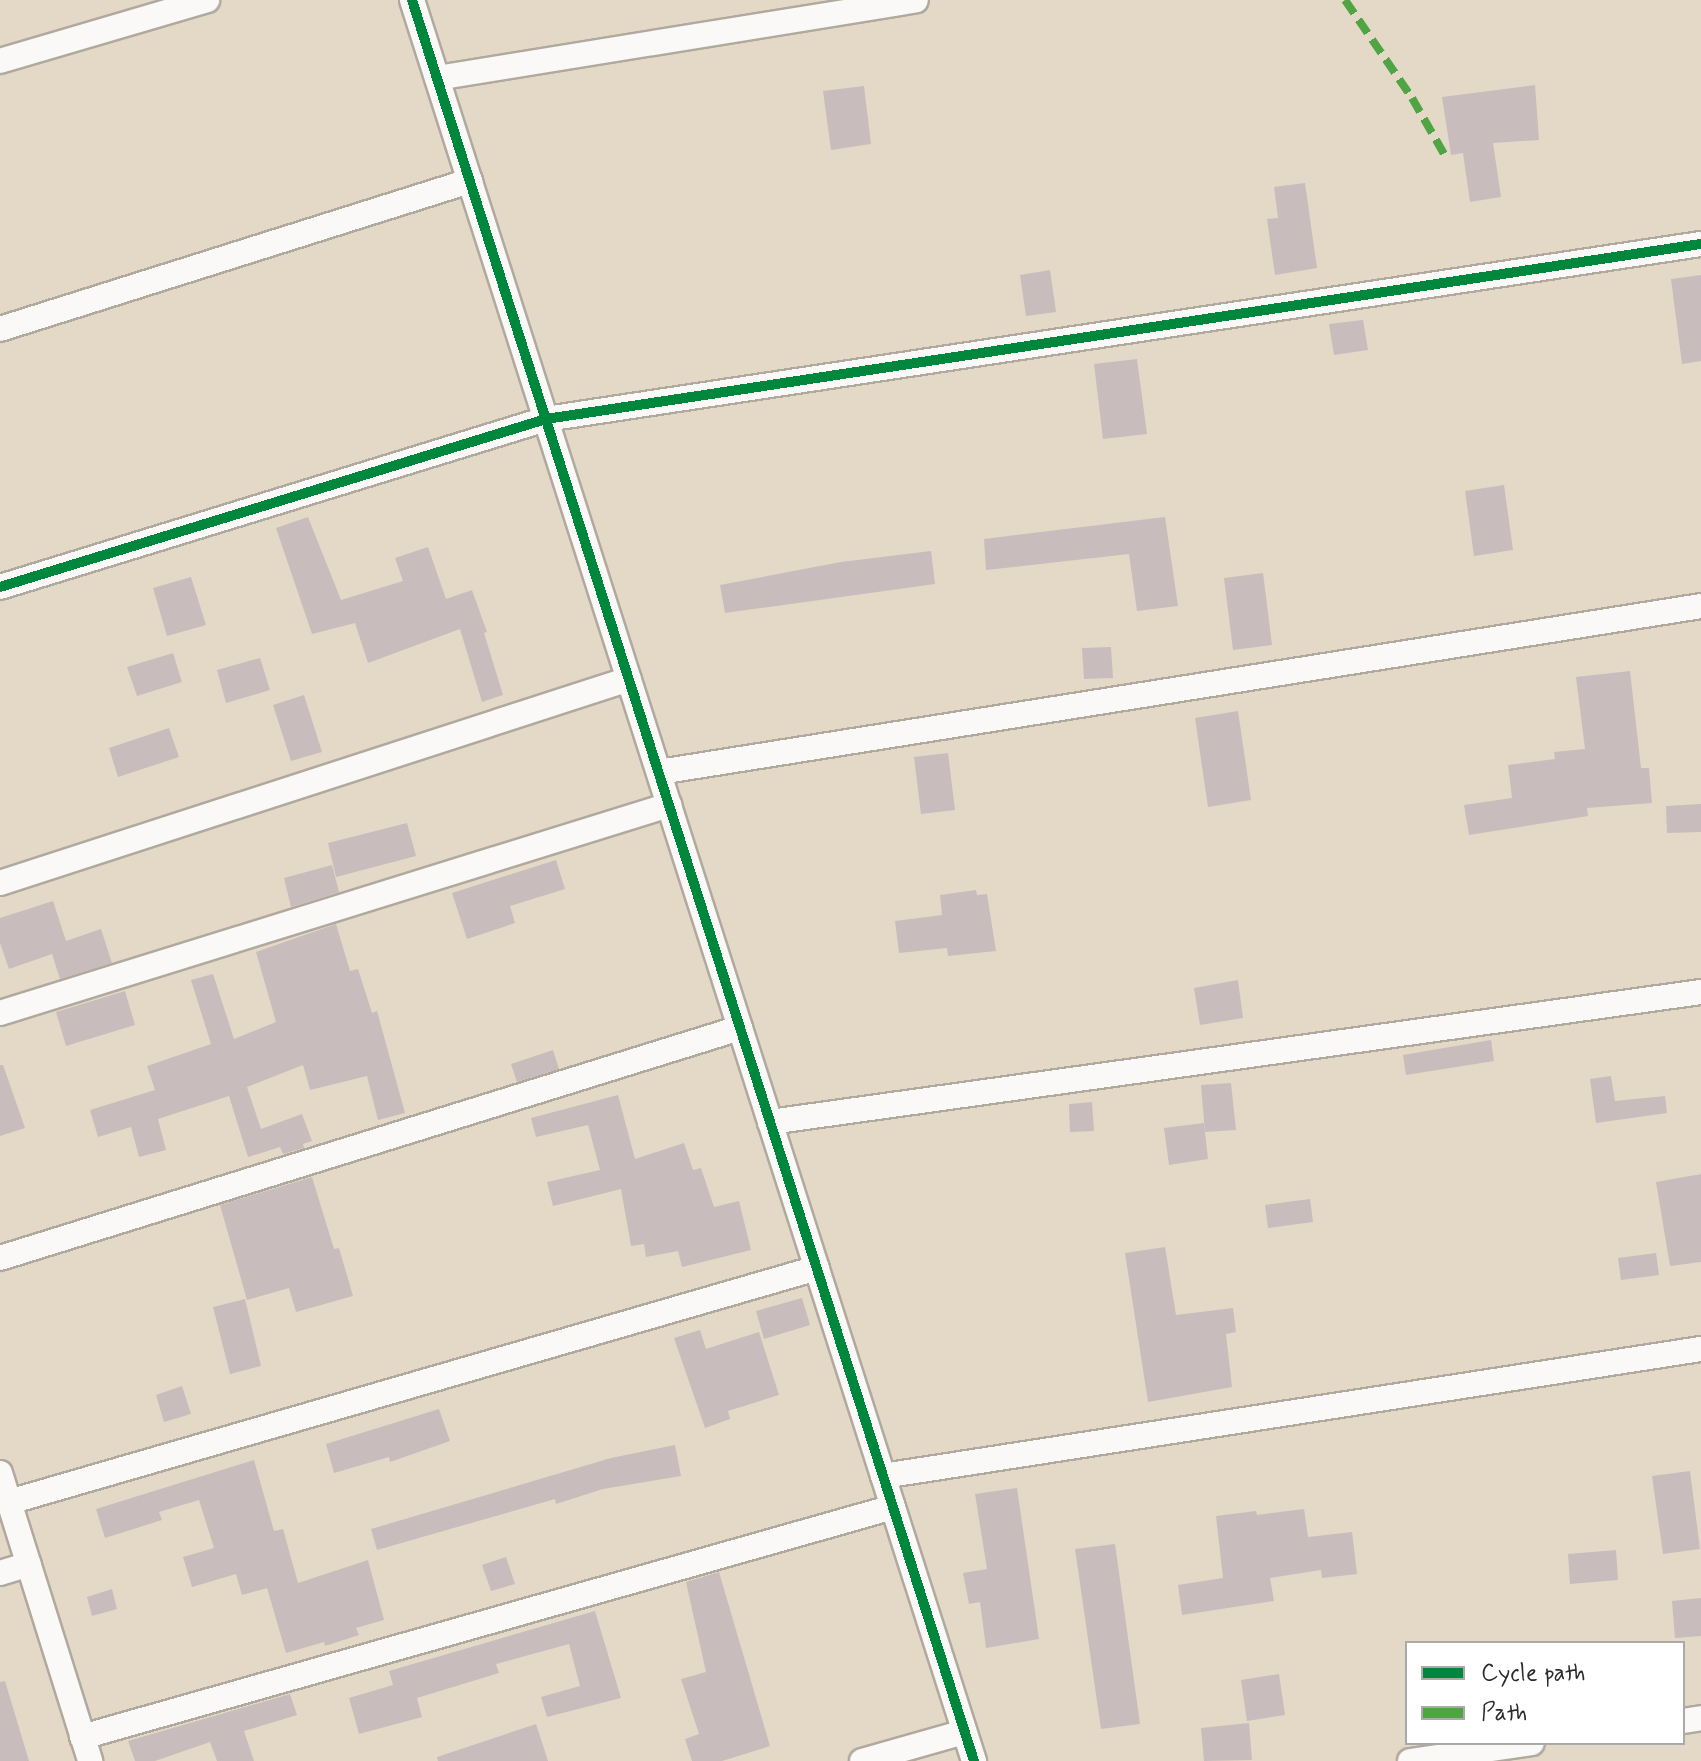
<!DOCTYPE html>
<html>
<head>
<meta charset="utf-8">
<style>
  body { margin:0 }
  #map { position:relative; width:1701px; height:1761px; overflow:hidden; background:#e4d9c7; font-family:Mynerve,sans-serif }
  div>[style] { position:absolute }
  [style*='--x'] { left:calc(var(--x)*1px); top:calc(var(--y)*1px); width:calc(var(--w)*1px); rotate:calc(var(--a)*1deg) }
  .building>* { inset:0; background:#c9bcbd }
  .roads { filter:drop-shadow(2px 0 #b0a99e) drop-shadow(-2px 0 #b0a99e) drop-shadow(0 2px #b0a99e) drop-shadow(0 -2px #b0a99e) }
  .street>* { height:24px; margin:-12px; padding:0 12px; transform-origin:12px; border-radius:12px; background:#fbf9f7 }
  .quiet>* { height:8px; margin-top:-4px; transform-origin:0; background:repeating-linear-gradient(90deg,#51a443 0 16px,transparent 0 24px) }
  .cycleway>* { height:10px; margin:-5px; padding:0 5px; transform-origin:5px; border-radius:5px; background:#00873e }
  span { translate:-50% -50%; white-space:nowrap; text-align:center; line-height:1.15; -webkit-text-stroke:7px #fff; paint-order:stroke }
  .legend { position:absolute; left:1405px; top:1641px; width:280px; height:104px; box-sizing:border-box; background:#fff; border:2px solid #aaa; margin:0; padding:10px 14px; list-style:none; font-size:24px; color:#2b2b2b }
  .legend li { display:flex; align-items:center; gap:16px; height:40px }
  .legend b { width:40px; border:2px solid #aaa }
</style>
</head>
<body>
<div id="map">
  <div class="building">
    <i style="clip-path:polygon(1535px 85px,1539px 140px,1493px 143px,1501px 197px,1470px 202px,1463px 153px,1451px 155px,1442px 97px)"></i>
    <i style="clip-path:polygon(864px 86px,871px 144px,831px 150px,823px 91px)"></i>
    <i style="clip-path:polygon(1305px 183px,1317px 268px,1275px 275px,1267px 219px,1278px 218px,1274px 187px)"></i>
    <i style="clip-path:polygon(1050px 270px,1056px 312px,1026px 316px,1020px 275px)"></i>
    <i style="clip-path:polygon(1701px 275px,1701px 361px,1682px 364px,1671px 279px)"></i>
    <i style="clip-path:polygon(1363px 320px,1368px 350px,1334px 355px,1329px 324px)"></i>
    <i style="clip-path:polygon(1137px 359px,1147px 434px,1103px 439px,1094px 364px)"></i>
    <i style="clip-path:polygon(1504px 485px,1513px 550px,1474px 556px,1465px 491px)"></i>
    <i style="clip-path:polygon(308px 517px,341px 600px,403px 581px,395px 558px,428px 547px,446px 599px,472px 590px,487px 632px,484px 633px,503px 695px,482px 702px,460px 629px,368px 663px,355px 623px,312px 634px,276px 528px)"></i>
    <i style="clip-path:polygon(1165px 517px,1178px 606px,1137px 611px,1129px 554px,986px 570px,984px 539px)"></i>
    <i style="clip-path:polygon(931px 551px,935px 584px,725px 613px,720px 585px,841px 562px)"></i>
    <i style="clip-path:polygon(1263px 573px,1272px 645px,1233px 650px,1224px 578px)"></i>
    <i style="clip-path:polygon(191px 577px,206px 625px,167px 636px,153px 588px)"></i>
    <i style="clip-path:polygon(1111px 647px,1113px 678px,1084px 679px,1082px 648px)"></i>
    <i style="clip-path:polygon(173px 653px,182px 682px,137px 696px,127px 667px)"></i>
    <i style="clip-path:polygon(260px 658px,270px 690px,226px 703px,217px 670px)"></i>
    <i style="clip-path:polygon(1630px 671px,1641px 768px,1649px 768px,1652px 803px,1587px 808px,1588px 816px,1469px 835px,1464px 805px,1512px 798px,1508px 765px,1555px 759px,1554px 752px,1585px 749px,1576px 677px)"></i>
    <i style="clip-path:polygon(304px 695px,322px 752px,291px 761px,273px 705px)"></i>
    <i style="clip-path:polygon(1238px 711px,1251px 800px,1208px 807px,1195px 718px)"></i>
    <i style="clip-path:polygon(169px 728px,179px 757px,118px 777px,109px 748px)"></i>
    <i style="clip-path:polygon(948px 753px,955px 810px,921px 814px,914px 757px)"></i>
    <i style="clip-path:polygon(1701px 804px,1701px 832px,1667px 833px,1666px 806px)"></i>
    <i style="clip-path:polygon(407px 823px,416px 856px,336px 877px,328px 843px)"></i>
    <i style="clip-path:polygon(556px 860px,565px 889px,510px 906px,515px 923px,467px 939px,452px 893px)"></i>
    <i style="clip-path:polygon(332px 865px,339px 892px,291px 907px,284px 878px)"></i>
    <i style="clip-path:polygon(976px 890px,977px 895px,987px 894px,996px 951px,948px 956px,947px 948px,899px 953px,895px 921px,942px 915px,940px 895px)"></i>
    <i style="clip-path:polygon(53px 901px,66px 941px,101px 929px,112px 963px,60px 979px,52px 954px,9px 969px,0 943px,0 918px)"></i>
    <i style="clip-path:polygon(336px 924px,350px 971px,358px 969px,372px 1013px,377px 1011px,405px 1113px,378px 1120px,367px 1076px,310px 1090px,303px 1065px,247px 1087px,261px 1129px,302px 1114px,312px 1141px,303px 1144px,304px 1148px,283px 1154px,280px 1147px,248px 1157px,229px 1096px,158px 1119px,166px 1150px,139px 1157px,131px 1127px,98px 1137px,90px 1110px,155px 1090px,147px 1066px,211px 1044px,191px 980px,213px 974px,234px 1039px,276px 1022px,256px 952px)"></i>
    <i style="clip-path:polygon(1238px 980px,1243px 1018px,1200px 1025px,1194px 988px)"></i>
    <i style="clip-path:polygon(125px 991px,135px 1025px,66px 1046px,56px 1012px)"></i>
    <i style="clip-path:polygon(1491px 1040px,1494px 1061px,1406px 1075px,1403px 1055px)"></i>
    <i style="clip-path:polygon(553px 1050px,559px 1069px,517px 1082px,511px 1064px)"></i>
    <i style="clip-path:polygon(0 1065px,3px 1065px,25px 1128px,0 1136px)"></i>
    <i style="clip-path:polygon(1611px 1076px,1615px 1101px,1665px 1096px,1667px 1113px,1596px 1123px,1590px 1079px)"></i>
    <i style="clip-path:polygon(1231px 1083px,1236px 1130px,1205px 1132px,1201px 1085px)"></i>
    <i style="clip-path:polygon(618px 1095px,635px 1159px,684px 1143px,693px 1170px,701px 1168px,714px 1207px,739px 1201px,751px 1250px,682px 1267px,678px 1251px,646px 1257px,644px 1244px,631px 1246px,621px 1189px,553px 1206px,547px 1182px,600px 1170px,588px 1125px,536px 1137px,531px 1118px)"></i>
    <i style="clip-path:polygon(1092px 1102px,1094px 1131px,1070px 1132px,1069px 1104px)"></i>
    <i style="clip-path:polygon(1204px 1123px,1208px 1159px,1169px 1165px,1164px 1128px)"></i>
    <i style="clip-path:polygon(1701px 1174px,1701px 1262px,1670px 1266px,1656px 1182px)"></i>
    <i style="clip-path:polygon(312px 1177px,334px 1249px,339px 1248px,353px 1296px,296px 1312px,289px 1288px,247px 1300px,220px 1205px)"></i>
    <i style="clip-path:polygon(1310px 1199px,1313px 1222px,1268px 1228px,1265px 1205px)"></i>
    <i style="clip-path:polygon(1165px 1247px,1176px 1315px,1233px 1308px,1236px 1332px,1226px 1334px,1232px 1387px,1148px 1402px,1125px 1253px)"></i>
    <i style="clip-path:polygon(1656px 1253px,1659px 1275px,1621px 1280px,1618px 1258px)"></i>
    <i style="clip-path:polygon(802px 1298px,810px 1325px,764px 1339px,756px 1311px)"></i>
    <i style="clip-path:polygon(245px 1299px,261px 1366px,230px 1374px,213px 1307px)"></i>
    <i style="clip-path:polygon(700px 1330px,706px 1349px,759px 1332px,779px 1395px,728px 1411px,730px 1419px,705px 1428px,674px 1338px)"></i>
    <i style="clip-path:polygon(182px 1386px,191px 1414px,164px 1422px,156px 1395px)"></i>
    <i style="clip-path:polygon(439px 1409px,450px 1441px,390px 1462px,389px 1457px,334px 1473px,326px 1444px)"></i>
    <i style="clip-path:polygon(675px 1445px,681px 1476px,603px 1489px,556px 1504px,555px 1499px,377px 1550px,371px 1529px,611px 1458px)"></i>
    <i style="clip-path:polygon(254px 1460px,274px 1531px,283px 1529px,298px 1583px,368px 1560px,384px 1620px,356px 1628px,359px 1635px,325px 1646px,324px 1642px,286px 1653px,267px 1588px,242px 1595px,236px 1574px,192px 1587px,183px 1557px,214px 1548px,199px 1500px,159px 1512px,162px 1520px,105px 1538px,96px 1509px)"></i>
    <i style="clip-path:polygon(1690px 1471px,1700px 1549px,1663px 1554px,1652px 1476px)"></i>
    <i style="clip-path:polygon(1017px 1488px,1039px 1639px,986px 1648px,980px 1602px,969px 1604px,963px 1573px,987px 1569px,975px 1494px)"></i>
    <i style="clip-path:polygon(1304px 1509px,1308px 1537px,1352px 1532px,1357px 1574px,1322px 1578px,1321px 1570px,1270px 1578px,1274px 1601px,1182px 1615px,1178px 1585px,1223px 1578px,1216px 1516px,1256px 1511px,1257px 1515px)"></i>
    <i style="clip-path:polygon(1115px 1544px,1140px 1724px,1101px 1729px,1075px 1549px)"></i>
    <i style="clip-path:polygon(1616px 1550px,1618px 1580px,1570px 1584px,1568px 1554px)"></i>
    <i style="clip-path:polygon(506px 1557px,515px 1584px,491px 1591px,482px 1565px)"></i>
    <i style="clip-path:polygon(719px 1572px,770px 1746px,722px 1761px,692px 1761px,685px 1739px,699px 1734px,681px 1679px,706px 1672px,686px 1582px)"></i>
    <i style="clip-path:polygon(112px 1589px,117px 1609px,92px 1616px,87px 1597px)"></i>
    <i style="clip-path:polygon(1701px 1598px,1701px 1636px,1675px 1638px,1672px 1601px)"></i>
    <i style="clip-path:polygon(595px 1611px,621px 1698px,547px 1717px,541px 1697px,580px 1686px,569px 1644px,496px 1664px,499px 1673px,417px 1698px,422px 1717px,359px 1734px,349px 1698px,393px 1685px,389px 1671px)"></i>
    <i style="clip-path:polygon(1279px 1674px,1285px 1715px,1247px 1721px,1241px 1680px)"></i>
    <i style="clip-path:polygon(5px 1681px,29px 1761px,0 1761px,0 1682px)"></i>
    <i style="clip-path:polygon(290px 1694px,297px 1715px,244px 1731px,254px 1761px,217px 1761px,210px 1742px,155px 1761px,135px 1761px,128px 1741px)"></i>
    <i style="clip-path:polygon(1249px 1723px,1252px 1760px,1204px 1761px,1201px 1728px)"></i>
    <i style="clip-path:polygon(536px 1724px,548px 1761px,438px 1761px,437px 1757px)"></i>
  </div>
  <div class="roads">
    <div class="street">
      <i style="--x:412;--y:0;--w:1849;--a:72.3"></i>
      <i style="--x:0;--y:61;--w:216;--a:-16.4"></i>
      <i style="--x:437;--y:78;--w:485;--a:-9.2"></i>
      <i style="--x:0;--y:329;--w:493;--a:-17.5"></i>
      <i style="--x:0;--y:587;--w:571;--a:-17.1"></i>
      <i style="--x:546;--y:419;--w:1168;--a:-8.62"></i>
      <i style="--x:659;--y:772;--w:1055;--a:-9.05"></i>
      <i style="--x:0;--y:883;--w:661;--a:-17.97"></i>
      <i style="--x:0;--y:1013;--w:701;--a:-17.27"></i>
      <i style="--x:770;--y:1122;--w:940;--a:-7.95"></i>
      <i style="--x:0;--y:1258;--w:775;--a:-17.27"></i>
      <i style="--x:0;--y:1473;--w:302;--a:72.6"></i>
      <i style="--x:883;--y:1476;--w:828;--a:-8.83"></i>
      <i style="--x:9;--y:1502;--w:841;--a:-16.15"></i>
      <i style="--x:0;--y:1573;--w:30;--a:-17"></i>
      <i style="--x:1683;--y:1721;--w:18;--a:-9"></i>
      <i style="--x:82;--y:1737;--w:843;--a:-15.83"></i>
      <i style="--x:862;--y:1761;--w:106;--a:-15.9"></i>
      <i style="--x:1410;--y:1761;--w:123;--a:-8.4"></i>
    </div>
  </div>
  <div class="quiet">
    <i style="--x:1345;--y:0;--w:119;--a:55.6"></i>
    <i style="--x:1412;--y:98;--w:70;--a:60.2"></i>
  </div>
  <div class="cycleway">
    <i style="--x:412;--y:0;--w:1849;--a:72.3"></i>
    <i style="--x:0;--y:587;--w:571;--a:-17.1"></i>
    <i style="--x:546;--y:419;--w:1168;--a:-8.62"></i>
  </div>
  <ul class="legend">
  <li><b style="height:10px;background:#00873e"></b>Cycle path</li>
  <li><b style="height:10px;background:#51a443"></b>Path</li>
  </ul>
</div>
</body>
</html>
